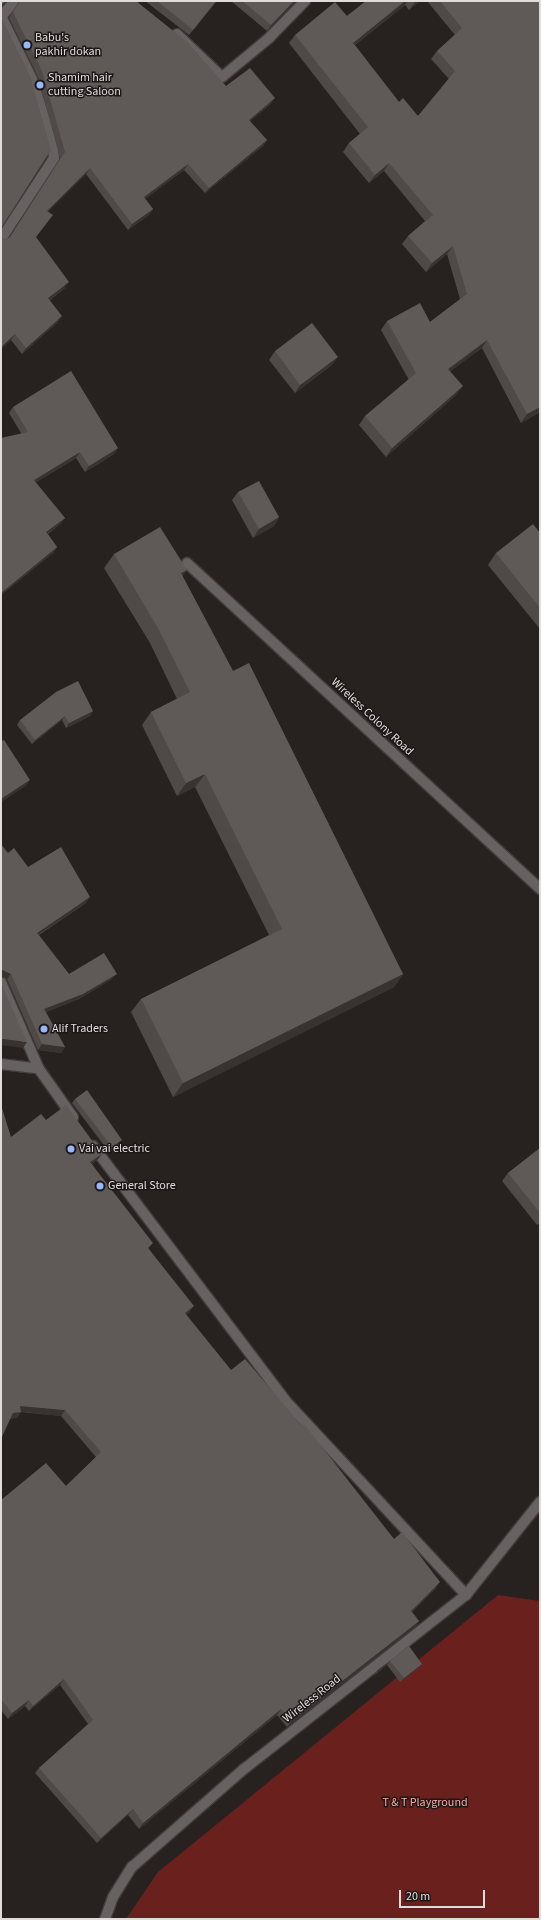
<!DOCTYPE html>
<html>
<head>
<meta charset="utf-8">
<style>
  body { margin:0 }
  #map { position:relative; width:541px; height:1920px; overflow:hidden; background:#272120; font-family:"Source Sans 3",sans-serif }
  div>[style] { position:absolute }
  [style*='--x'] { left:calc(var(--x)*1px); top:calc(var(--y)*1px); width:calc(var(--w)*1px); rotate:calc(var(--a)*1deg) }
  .green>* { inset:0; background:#6a211d }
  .roads { filter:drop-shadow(1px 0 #413b3a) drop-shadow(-1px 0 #413b3a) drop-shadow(0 1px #413b3a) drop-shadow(0 -1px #413b3a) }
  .minor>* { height:10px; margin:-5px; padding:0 5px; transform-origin:5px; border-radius:5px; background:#656261 }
  .wall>* { inset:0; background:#4f4948 }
  .shaded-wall>* { inset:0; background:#383231 }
  .building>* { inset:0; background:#5f5958 }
  .dots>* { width:11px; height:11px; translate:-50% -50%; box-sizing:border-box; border:2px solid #1d1817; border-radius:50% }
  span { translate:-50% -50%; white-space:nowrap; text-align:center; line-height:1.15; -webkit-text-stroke:3px #1d1817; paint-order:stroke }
  .poi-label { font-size:12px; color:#e0dcdb }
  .left { translate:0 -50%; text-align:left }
  .street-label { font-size:12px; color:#e0dcdb }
  .park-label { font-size:12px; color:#f8aba2 }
  .frame { position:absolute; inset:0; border:2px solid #e0dcdb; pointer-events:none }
  .scale { position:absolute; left:399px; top:1890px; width:86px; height:18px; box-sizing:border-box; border:2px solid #e0dcdb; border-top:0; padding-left:5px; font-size:12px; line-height:14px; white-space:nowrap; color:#e0dcdb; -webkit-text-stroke:3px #1d1817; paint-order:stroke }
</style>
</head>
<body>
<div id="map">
  <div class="green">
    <i style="clip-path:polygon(498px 1595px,540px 1601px,540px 1919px,126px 1919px,158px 1872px)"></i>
  </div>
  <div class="roads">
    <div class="minor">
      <i style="--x:1;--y:16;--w:70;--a:63.8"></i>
      <i style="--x:32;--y:79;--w:69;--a:72.3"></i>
      <i style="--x:53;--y:145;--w:13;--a:86"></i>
      <i style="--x:54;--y:158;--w:97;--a:123.2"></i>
      <i style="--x:2;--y:16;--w:19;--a:-51"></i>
      <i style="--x:177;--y:34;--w:62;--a:43.7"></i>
      <i style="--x:222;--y:77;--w:61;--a:-39.7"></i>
      <i style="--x:269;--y:38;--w:52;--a:-45.8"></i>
      <i style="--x:187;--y:563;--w:481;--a:42.7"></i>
      <i style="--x:1;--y:982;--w:95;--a:66.4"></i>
      <i style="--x:1;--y:1064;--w:38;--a:7"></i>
      <i style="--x:39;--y:1069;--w:59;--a:54.7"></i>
      <i style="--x:93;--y:1146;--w:317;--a:52.9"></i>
      <i style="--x:284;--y:1399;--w:267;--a:47.1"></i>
      <i style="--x:105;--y:1919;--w:23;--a:-70"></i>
      <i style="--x:113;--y:1897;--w:36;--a:-58"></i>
      <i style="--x:132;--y:1867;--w:149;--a:-41.2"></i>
      <i style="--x:244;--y:1769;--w:282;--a:-38.1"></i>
      <i style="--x:466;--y:1595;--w:119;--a:-51.5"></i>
    </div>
  </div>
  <div class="wall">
    <i style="clip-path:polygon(19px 1px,136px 1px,226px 86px,271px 104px,250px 121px,267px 140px,263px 146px,205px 193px,184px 170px,145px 199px,153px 209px,149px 215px,128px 230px,86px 174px,48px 211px,36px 237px,65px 288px,50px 300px,58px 322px,22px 354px,11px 340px,1px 349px,1px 237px,5px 240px,10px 237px,60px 158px,38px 77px,9px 18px)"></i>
    <i style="clip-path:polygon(145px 1px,217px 1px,189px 35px)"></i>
    <i style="clip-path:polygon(231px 1px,296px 1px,267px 31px)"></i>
    <i style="clip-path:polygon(366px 1px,420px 1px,409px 10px,405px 5px,355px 45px,399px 102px,418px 116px,449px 79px,431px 59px,437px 51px,455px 35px,427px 1px,540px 1px,540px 412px,521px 423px,482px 348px,450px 371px,457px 394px,386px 457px,359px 425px,365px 416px,409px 380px,381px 330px,387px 321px,430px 322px,460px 299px,447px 254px,426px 272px,402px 244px,408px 236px,425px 221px,384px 171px,369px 183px,343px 152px,349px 143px,360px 134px,289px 43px,295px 35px,347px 16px)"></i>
    <i style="clip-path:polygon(275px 351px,332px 365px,295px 393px,269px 360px)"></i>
    <i style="clip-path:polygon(13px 407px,118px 448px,114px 454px,85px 472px,76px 458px,35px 483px,65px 518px,60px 524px,48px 534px,57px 547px,53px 553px,1px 595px,21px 433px,9px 413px)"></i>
    <i style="clip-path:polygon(238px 492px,279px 517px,274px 526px,253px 538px,232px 500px)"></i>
    <i style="clip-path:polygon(540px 533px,540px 629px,488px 565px,496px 553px)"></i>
    <i style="clip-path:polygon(114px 554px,187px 570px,182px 576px,233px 671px,403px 974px,394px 987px,173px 1097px,131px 1012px,141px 999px,269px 935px,195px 787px,177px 796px,142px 725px,151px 712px,177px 699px,150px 643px,104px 568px)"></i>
    <i style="clip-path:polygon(93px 711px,90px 716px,66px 728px,62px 720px,32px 744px,17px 725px,20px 720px)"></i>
    <i style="clip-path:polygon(8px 853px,28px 867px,86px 903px,39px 935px,69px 974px,112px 979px,79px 999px,46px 1012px,65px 1047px,61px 1053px,38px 1050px,7px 979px)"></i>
    <i style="clip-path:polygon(75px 1099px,119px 1144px,109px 1152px,72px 1103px)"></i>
    <i style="clip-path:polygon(46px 1120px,102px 1154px,98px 1159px,92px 1164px,149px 1249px,190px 1312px,186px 1315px,231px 1370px,394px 1539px,436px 1588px,412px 1612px,419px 1621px,415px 1627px,287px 1727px,277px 1715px,139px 1829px,128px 1815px,97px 1843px,35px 1773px,39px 1768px,88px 1724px,60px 1685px,29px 1711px,25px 1706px,8px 1719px,1px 1710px,1px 1500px,66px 1486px,96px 1457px,61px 1416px,21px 1412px,17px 1418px,11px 1137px)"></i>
    <i style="clip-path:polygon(540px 1148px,540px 1223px,537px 1225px,502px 1181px,508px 1173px)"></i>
    <i style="clip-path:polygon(409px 1646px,418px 1668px,400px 1682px,387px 1665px,375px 1675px,378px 1670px)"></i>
  </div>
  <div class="shaded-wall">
    <i style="clip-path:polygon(6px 1px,8px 1px,1px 8px,1px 6px)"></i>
    <i style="clip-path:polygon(216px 1px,217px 1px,189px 35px,193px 30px)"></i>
    <i style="clip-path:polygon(294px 1px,296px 1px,267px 31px,271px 25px)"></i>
    <i style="clip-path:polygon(405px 1px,407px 1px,405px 5px,347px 51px,353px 43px)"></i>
    <i style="clip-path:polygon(416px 1px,420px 1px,409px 10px,415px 2px)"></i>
    <i style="clip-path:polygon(275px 98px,271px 104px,245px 125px,249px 120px)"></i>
    <i style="clip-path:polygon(267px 140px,263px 146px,205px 193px,209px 188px)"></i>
    <i style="clip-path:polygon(389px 163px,384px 171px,369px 183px,375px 175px)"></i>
    <i style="clip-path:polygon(188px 164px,184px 170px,140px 203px,144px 197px)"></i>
    <i style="clip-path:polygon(90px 168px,86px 174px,43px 217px,47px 211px)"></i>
    <i style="clip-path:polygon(153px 209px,149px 215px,128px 230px,132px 224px)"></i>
    <i style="clip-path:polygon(453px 246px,447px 254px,426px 272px,432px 263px)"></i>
    <i style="clip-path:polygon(69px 282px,65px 288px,44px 304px,48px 298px)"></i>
    <i style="clip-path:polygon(62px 316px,58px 322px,22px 354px,26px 348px)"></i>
    <i style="clip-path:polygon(15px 334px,11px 340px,1px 349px,1px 347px)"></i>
    <i style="clip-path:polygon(487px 340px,482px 348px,443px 377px,448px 369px)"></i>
    <i style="clip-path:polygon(338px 357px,332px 365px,295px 393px,300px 385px)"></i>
    <i style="clip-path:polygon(463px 386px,457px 394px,386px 457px,392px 448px)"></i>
    <i style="clip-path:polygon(540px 407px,540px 412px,521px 423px,527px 414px)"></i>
    <i style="clip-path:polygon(118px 448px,114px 454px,85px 472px,89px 466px)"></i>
    <i style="clip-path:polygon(80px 452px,76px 458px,30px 486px,34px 480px)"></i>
    <i style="clip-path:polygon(279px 517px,274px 526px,253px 538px,259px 529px)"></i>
    <i style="clip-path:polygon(65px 518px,60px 524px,42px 538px,46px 532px)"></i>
    <i style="clip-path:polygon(57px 547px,53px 553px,1px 595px,1px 593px)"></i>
    <i style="clip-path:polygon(187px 570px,177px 583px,181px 573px)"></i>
    <i style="clip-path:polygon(93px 711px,90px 716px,66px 728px,69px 723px)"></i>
    <i style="clip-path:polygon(65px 716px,62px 720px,32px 744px,35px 740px)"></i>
    <i style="clip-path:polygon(205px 774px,195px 787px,177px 796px,186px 783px)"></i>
    <i style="clip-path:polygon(30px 780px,26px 786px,1px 802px,1px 799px)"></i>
    <i style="clip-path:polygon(90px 897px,86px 903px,33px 938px,37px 933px)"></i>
    <i style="clip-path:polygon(2px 970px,11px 974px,7px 979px,1px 977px,1px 972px)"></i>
    <i style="clip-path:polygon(117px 974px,112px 979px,79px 999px,40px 1014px,44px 1009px)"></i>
    <i style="clip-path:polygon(403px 974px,394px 987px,173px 1097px,183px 1083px)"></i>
    <i style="clip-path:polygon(2px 1039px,27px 1042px,23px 1048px,1px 1045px,1px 1041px)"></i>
    <i style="clip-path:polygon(42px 1044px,65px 1047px,61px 1053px,38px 1050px)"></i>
    <i style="clip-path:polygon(122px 1140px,119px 1144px,109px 1152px,112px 1147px)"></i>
    <i style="clip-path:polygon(102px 1154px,98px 1159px,86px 1168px,90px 1162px)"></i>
    <i style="clip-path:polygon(194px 1306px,190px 1312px,181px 1319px,185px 1313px)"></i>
    <i style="clip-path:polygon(20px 1406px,65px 1410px,61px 1416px,16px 1411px)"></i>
    <i style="clip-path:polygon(21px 1412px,17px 1418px,9px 1419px,13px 1413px)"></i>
    <i style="clip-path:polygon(440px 1582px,436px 1588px,407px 1617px,411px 1611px)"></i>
    <i style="clip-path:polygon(419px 1621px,415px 1627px,287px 1727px,291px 1721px)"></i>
    <i style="clip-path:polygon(390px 1661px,387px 1665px,375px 1675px,378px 1670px)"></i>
    <i style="clip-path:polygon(422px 1664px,418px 1668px,400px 1682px,404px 1678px)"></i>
    <i style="clip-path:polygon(64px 1679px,60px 1685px,29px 1711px,33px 1706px)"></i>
    <i style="clip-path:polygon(29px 1700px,25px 1706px,8px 1719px,12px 1713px)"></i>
    <i style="clip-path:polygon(281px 1709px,277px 1715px,139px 1829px,143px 1823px)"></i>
    <i style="clip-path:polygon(133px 1809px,128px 1815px,97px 1843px,101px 1838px)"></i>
  </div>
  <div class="building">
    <i style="clip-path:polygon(1px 1px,6px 1px,1px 6px)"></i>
    <i style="clip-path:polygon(20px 1px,136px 1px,187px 42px,226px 86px,250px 68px,275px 98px,249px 120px,267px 140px,209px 188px,188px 164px,144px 197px,153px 209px,132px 224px,90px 168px,47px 211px,53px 215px,36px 237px,69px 282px,48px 298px,62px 316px,26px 348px,15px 334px,1px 347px,1px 237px,5px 240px,10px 237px,65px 152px,42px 71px,13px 12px)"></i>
    <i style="clip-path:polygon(157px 1px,216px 1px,193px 30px)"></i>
    <i style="clip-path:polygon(242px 1px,294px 1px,271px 25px)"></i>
    <i style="clip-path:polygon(366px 1px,405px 1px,353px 43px,399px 102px,403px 98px,418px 116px,455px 71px,437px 51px,462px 28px,440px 1px,540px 1px,540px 407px,527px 414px,487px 340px,448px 369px,463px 386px,392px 448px,365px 416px,416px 373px,387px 321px,420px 303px,430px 322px,467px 294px,453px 246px,432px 263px,408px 236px,433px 215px,389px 163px,375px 175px,349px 143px,368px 127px,295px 35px,335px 2px,347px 16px)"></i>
    <i style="clip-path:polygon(1px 17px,30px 76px,51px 150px,1px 228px)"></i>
    <i style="clip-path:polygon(312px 323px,338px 357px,300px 385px,275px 351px)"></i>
    <i style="clip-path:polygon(71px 371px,118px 448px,89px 466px,80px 452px,34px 480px,65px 518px,46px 532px,57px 547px,1px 593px,1px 438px,28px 432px,13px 407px)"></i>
    <i style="clip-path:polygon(259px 481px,279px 517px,259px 529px,238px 492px)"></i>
    <i style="clip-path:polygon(533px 524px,540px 533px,540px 608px,496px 553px)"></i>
    <i style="clip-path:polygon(160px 527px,187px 570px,181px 573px,233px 671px,249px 663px,403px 974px,183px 1083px,141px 999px,282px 929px,205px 774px,186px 783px,151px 712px,190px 692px,159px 630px,114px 554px)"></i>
    <i style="clip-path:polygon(78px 681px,93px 711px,69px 723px,65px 716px,35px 740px,20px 720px,56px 692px)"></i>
    <i style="clip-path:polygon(4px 740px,30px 780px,1px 799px,1px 741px)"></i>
    <i style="clip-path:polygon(1px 844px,8px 853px,14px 848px,28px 867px,61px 847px,90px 897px,37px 933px,69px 974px,104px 953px,117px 974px,83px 994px,44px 1009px,65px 1047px,42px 1044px,11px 974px,2px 970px,1px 974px)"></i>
    <i style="clip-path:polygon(1px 983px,27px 1042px,2px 1039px,1px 1036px)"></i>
    <i style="clip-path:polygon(87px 1090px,122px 1140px,112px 1147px,75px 1099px)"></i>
    <i style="clip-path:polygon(1px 1105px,11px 1137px,41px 1114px,46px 1120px,66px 1105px,102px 1154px,90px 1162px,153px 1243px,148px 1248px,194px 1306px,185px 1313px,231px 1370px,245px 1359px,302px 1426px,304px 1424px,394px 1539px,402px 1532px,440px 1582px,411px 1611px,419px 1621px,291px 1721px,281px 1709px,143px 1823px,133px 1809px,101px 1838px,39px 1768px,93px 1720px,64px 1679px,33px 1706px,29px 1700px,12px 1713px,1px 1699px,1px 1500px,46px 1463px,66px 1486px,101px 1452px,65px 1410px,20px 1406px,21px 1412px,13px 1413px,1px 1439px)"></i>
    <i style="clip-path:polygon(540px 1148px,540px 1213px,508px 1173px)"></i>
    <i style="clip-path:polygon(409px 1646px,422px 1664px,404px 1678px,390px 1661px,378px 1670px)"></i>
  </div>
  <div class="dots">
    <i style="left:27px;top:45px;background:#96b6fd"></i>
    <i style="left:40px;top:85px;background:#96b6fd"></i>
    <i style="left:44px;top:1029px;background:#96b6fd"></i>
    <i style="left:71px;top:1149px;background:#96b6fd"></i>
    <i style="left:100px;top:1186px;background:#96b6fd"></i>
  </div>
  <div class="poi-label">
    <span class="left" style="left:35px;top:45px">Babu's<br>pakhir dokan</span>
    <span class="left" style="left:48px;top:85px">Shamim hair<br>cutting Saloon</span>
    <span class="left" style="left:52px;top:1029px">Alif Traders</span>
    <span class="left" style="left:79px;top:1149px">Vai vai electric</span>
    <span class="left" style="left:108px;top:1186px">General Store</span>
  </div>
  <div class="street-label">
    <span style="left:372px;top:717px;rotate:43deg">Wireless Colony Road</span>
    <span style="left:312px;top:1699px;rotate:-38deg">Wireless Road</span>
  </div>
  <div class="park-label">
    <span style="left:425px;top:1803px">T &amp; T Playground</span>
  </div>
  <div class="frame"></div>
  <div class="scale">20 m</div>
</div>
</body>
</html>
